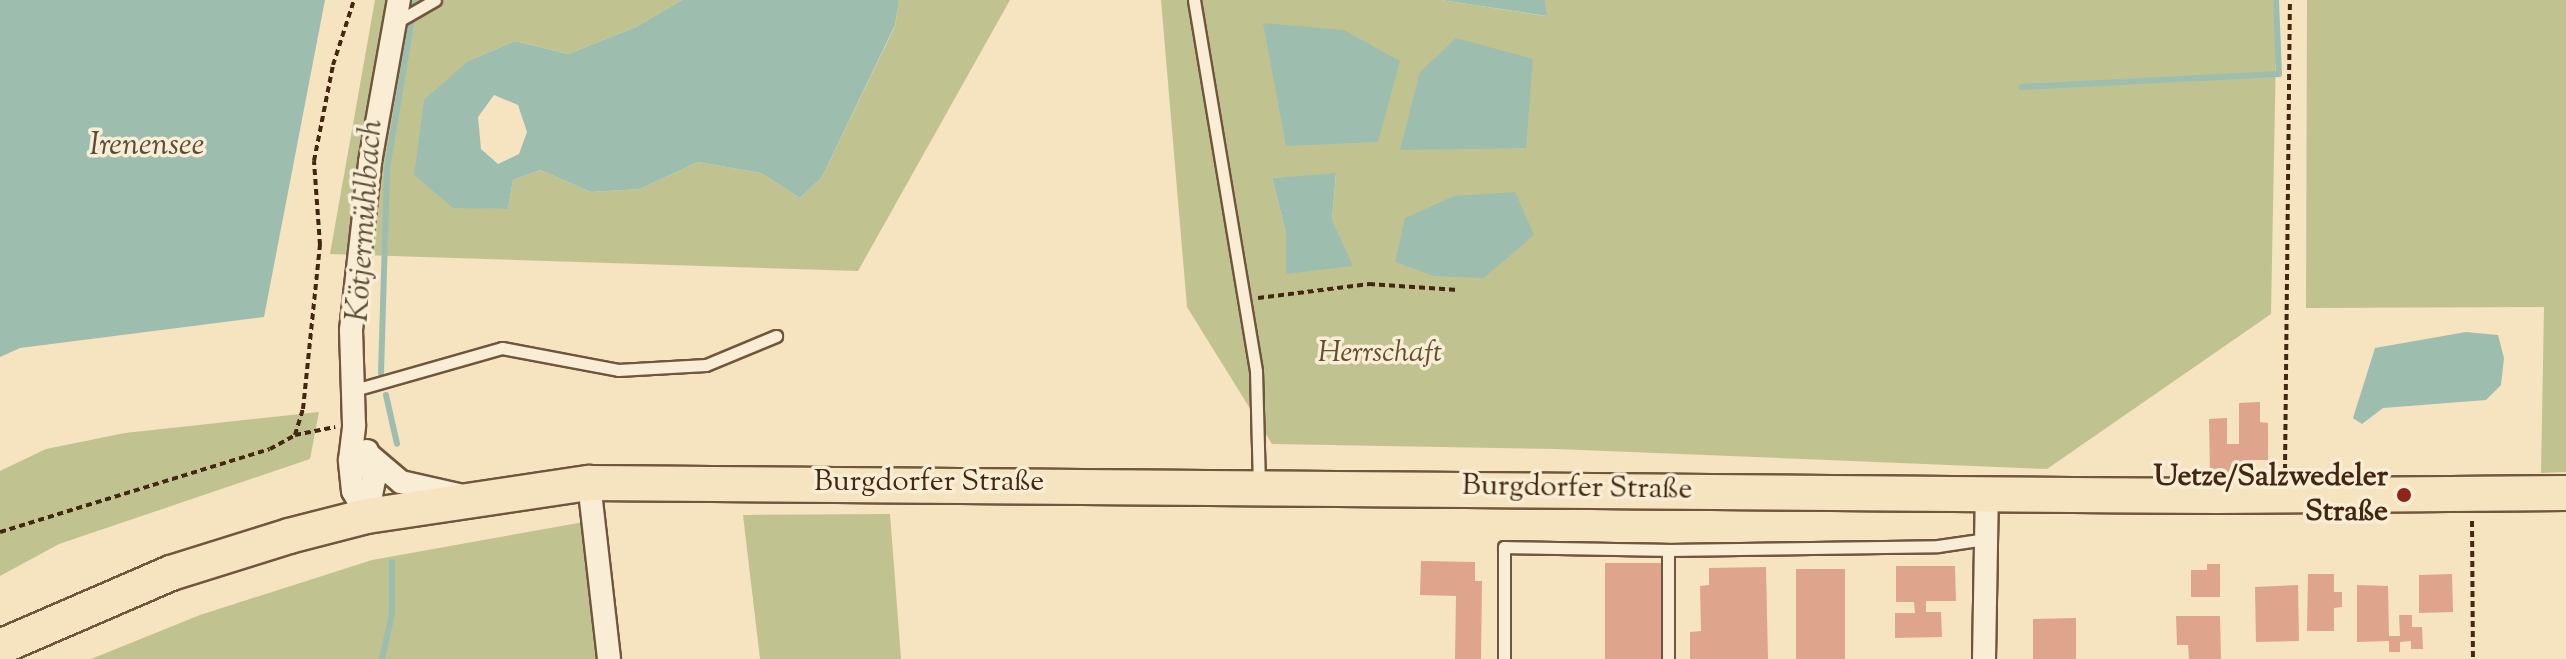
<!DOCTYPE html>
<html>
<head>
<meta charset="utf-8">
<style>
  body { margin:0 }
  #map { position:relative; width:2566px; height:659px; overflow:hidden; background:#f6e3c0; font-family:"Sorts Mill Goudy",serif }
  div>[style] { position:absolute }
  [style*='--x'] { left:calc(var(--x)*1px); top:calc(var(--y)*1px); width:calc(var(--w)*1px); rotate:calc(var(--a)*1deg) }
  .green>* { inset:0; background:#c0c390 }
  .water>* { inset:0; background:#9dbeaf }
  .stream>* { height:6px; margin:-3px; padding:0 3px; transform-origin:3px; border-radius:3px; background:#9dbeaf }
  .building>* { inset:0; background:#dea58c }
  .path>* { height:4px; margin-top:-2px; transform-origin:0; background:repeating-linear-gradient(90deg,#442710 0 6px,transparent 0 10px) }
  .roads { filter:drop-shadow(2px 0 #70563c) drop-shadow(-2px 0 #70563c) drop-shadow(0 2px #70563c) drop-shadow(0 -2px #70563c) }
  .service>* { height:11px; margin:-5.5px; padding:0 5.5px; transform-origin:5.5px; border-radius:5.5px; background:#f9edd6 }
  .minor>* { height:22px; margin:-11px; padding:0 11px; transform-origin:11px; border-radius:11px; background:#f9edd6 }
  .primary>* { height:34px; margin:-17px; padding:0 17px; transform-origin:17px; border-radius:17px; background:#f6e3c0 }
  .dots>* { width:22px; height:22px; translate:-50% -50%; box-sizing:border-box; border:4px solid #f9edd6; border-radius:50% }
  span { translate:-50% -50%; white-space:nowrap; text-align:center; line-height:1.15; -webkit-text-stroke:7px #f9edd6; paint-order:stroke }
  .park-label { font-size:30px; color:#634e30; font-style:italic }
  .poi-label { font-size:30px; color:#442710; font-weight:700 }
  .right { translate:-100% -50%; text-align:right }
  .street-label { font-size:30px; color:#442710 }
  .water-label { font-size:32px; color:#5a4d38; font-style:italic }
</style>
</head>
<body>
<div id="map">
  <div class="green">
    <i style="clip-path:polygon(375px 0,682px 0,636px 27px,568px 54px,515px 41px,468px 61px,453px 207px,508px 209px,513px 180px,540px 170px,591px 192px,640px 189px,698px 162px,761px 173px,800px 198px,822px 177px,895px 26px,899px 0,1010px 0,858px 271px,330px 254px)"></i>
    <i style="clip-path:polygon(evenodd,1161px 0,1441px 0,1546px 16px,1545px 0,2277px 0,2271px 314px,2047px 469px,1556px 449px,1272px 444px,1187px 307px,1161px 0,1336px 174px,1332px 220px,1286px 274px,1286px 233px,1272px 178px,1336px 174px)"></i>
    <i style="clip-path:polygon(2307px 0,2566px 0,2566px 472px,2541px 473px,2544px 307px,2306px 308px)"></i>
    <i style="clip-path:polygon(319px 412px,310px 459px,59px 544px,0 576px,0 471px,46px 449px,125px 433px)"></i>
    <i style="clip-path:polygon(890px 514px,901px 659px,760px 659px,743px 515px)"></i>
    <i style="clip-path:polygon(584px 522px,599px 659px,91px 659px,200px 615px,372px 560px)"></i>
  </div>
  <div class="water">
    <i style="clip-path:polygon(0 0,325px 0,264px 317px,20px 348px,0 357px)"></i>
    <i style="clip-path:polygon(evenodd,682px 0,899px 0,895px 25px,822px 177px,800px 198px,761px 173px,698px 162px,640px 189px,591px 192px,540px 170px,513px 180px,508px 209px,453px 208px,414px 175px,424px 100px,468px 61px,515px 41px,568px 54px,636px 27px,682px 0,494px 95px,518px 105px,527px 132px,519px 154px,498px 164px,481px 149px,478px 117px,494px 95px)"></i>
    <i style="clip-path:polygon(1441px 0,1545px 0,1547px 16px)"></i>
    <i style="clip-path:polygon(1263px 23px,1344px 30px,1400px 61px,1378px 142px,1286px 146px)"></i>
    <i style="clip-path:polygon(1456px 38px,1533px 59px,1526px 148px,1400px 150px,1420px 72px)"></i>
    <i style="clip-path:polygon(1336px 173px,1332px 220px,1353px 266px,1286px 274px,1286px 233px,1272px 178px)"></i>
    <i style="clip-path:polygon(1515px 192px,1534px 235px,1484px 278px,1434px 276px,1395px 262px,1405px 218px,1454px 196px)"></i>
    <i style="clip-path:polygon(2466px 332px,2498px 335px,2504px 358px,2501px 385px,2486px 400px,2383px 408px,2362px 424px,2353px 418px,2375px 348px)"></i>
  </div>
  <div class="stream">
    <i style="--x:415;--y:4;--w:4;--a:-76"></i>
    <i style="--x:2021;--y:87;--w:258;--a:-2.9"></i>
    <i style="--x:2279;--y:74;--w:74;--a:-92.3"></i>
    <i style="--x:381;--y:373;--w:204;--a:-88.3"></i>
    <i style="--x:387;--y:169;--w:147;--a:-80.6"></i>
    <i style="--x:386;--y:395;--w:50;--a:77.3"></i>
    <i style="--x:382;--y:659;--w:46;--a:-77.5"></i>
    <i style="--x:392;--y:614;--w:52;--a:-90"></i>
  </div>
  <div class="building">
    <i style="clip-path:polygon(2260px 402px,2260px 422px,2268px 423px,2268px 460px,2254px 460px,2254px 475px,2210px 475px,2209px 419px,2227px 418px,2227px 444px,2239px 444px,2239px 403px)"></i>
    <i style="clip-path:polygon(1421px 561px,1475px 562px,1475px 581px,1482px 581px,1481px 659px,1455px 659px,1456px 596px,1420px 595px)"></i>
    <i style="clip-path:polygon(1605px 563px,1661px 563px,1661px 659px,1605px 659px)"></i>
    <i style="clip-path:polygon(2207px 564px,2220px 564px,2220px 597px,2191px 597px,2191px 570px,2207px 570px)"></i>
    <i style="clip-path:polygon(1896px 566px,1955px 566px,1956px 601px,1926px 601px,1926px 612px,1941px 612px,1942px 637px,1895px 638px,1895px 613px,1915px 613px,1914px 602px,1896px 602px)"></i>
    <i style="clip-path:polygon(1766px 567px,1768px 659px,1690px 659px,1690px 632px,1701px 631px,1700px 586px,1709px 585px,1709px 568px)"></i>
    <i style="clip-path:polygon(1796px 569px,1845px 569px,1845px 659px,1796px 659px)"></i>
    <i style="clip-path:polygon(2308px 574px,2334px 574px,2334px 592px,2342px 592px,2342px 607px,2334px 608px,2334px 631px,2307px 631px)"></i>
    <i style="clip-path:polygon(2452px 574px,2453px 612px,2419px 613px,2419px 575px)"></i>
    <i style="clip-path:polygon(2298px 585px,2299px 641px,2256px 642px,2255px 587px)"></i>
    <i style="clip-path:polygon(2357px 585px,2388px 586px,2389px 636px,2400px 636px,2399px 615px,2412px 615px,2412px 627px,2422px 627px,2423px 649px,2411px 649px,2411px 641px,2400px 642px,2400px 652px,2389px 652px,2389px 641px,2357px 642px)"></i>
    <i style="clip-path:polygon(2176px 616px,2220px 616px,2221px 659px,2189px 659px,2188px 645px,2177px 645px)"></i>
    <i style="clip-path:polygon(2076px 618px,2076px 659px,2033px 659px,2033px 619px)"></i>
  </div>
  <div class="path">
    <i style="--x:1258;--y:298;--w:112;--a:-7.2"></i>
    <i style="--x:1369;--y:284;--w:89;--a:3.9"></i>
    <i style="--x:295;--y:435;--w:41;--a:-11.3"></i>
    <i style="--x:2285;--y:470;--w:470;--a:-89.4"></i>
    <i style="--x:2472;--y:521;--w:138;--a:89.6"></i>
    <i style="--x:0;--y:532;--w:282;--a:-17.1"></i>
    <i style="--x:270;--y:449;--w:29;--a:-29"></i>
    <i style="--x:295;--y:435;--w:27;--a:-73"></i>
    <i style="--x:303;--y:409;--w:165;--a:-84.1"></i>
    <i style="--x:320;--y:245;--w:84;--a:-94.1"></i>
    <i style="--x:314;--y:161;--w:98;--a:-78.8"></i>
    <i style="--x:333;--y:65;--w:68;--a:-72.1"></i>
  </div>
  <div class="roads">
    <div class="service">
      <i style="--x:1194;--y:0;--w:376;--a:80.5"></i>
      <i style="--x:1256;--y:371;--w:115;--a:88.5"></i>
      <i style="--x:395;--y:23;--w:46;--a:-29.9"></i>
      <i style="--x:351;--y:391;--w:157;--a:-15.9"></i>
      <i style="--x:502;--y:348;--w:118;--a:10.7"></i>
      <i style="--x:618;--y:370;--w:88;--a:-3.3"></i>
      <i style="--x:706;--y:365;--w:76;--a:-22.5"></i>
      <i style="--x:1504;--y:659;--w:112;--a:-90"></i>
      <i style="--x:1504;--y:547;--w:164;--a:1"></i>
      <i style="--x:1668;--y:659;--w:109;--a:-90"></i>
      <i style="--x:1668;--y:550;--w:270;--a:-0.8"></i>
      <i style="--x:1938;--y:546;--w:49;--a:-8.3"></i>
    </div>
    <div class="minor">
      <i style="--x:367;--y:451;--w:30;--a:76"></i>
      <i style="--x:374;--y:480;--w:37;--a:101"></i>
      <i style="--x:369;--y:455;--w:42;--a:40.2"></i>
      <i style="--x:401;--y:482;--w:59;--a:12.6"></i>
      <i style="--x:589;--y:483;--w:177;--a:83.5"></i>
      <i style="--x:367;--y:516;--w:29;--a:-119"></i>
      <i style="--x:353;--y:491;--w:31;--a:-96"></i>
      <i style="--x:350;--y:460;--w:35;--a:-83"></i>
      <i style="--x:354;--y:425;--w:95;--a:-91.8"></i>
      <i style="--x:351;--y:330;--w:169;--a:-83.5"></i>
      <i style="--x:370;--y:162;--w:165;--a:-79.9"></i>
      <i style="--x:1984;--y:659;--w:165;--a:-89"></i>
    </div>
    <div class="primary">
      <i style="--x:0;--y:647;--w:186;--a:-23.4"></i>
      <i style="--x:171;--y:573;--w:124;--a:-17.4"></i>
      <i style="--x:289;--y:536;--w:81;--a:-14.4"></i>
      <i style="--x:367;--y:516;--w:224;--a:-8.5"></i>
      <i style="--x:589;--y:483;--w:1628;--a:0.46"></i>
      <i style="--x:2217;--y:496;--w:349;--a:-0.5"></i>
    </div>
  </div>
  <div class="dots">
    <i style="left:2404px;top:495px;background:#8f2418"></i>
  </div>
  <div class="park-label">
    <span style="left:1380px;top:354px">Herrschaft</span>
  </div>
  <div class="poi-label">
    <span class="right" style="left:2388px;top:495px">Uetze/Salzwedeler<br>Straße</span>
  </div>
  <div class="street-label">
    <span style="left:929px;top:483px">Burgdorfer Straße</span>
    <span style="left:1577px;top:489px;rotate:1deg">Burgdorfer Straße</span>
  </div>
  <div class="water-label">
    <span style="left:147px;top:146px">Irenensee</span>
    <span style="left:366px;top:221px;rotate:-86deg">Kötjermühlbach</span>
  </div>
</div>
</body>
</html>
